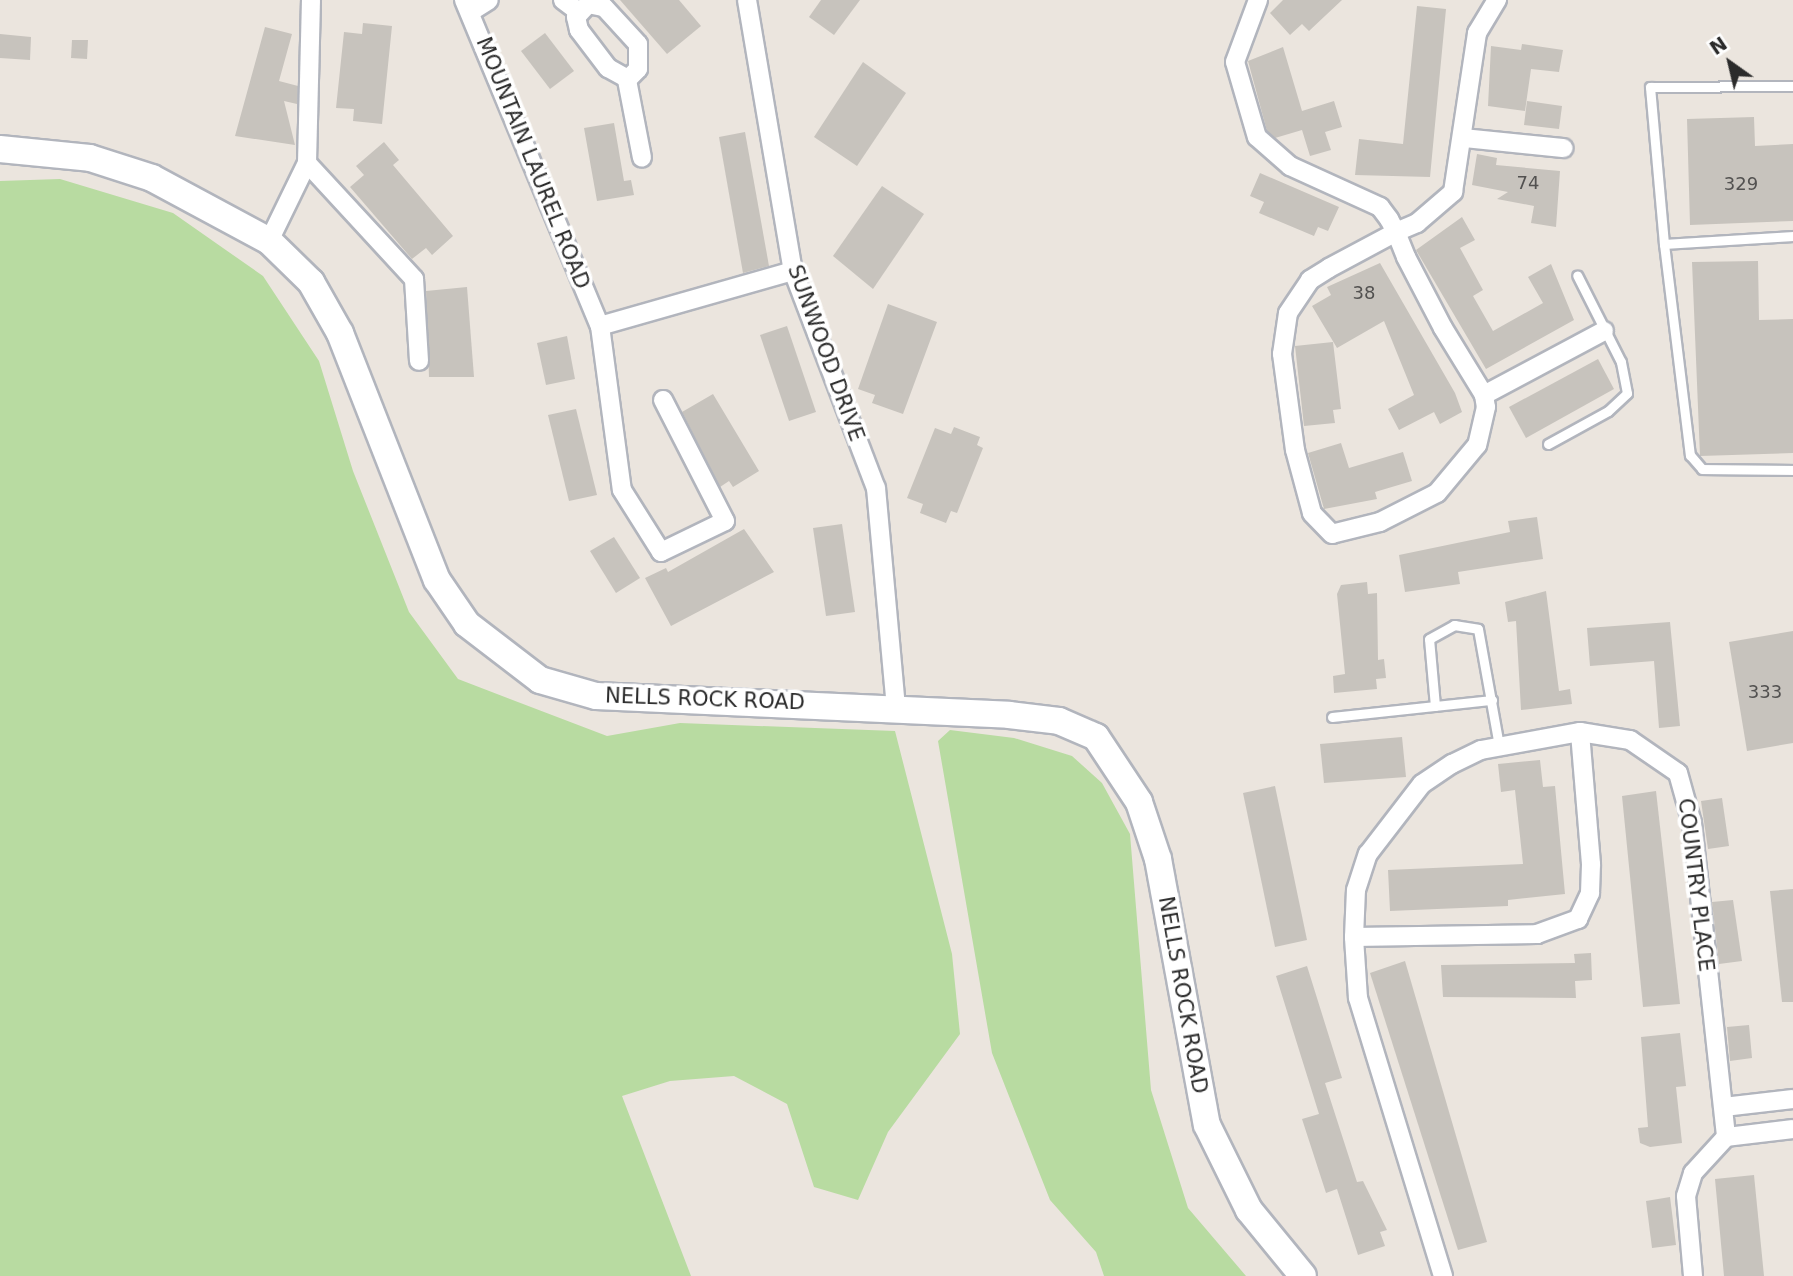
<!DOCTYPE html>
<html>
<head>
<meta charset="utf-8">
<style>
  body { margin:0 }
  #map { position:relative; width:1793px; height:1276px; overflow:hidden; background:#ebe5de; font-family:"DejaVu Sans",sans-serif }
  div>[style] { position:absolute }
  [style*='--x'] { left:calc(var(--x)*1px); top:calc(var(--y)*1px); width:calc(var(--w)*1px); rotate:calc(var(--a)*1deg) }
  .green>* { inset:0; background:#b8dba1 }
  .building>* { inset:0; background:#c7c3bd }
  .roads { filter:drop-shadow(2px 0 #b2b5bd) drop-shadow(-2px 0 #b2b5bd) drop-shadow(0 2px #b2b5bd) drop-shadow(0 -2px #b2b5bd) }
  .service>* { height:9px; margin:-4.5px; padding:0 4.5px; transform-origin:4.5px; border-radius:4.5px; background:#fff }
  .minor>* { height:18px; margin:-9px; padding:0 9px; transform-origin:9px; border-radius:9px; background:#fff }
  .secondary>* { height:26px; margin:-13px; padding:0 13px; transform-origin:13px; border-radius:13px; background:#fff }
  span { translate:-50% -50%; white-space:nowrap; text-align:center; line-height:1.15; -webkit-text-stroke:7px #fff; paint-order:stroke }
  .number-label { font-size:18px; color:#525150 }
  .number-label span { -webkit-text-stroke-width:0 }
  .street-label { font-size:21px; color:#2b2b2b }
  .north { position:absolute; left:1695px; top:28px; width:70px; height:70px; -webkit-text-stroke:5px #fff; paint-order:stroke; rotate:326deg; font-size:19px; font-weight:700; line-height:28px; text-align:center; color:#2b2b2b }
  .north::after { content:''; display:block; margin:auto; width:24px; height:32px; background:#2b2b2b; clip-path:polygon(50% 0,100% 100%,50% 72%,0 100%) }
</style>
</head>
<body>
<div id="map">
  <div class="green">
    <i style="clip-path:polygon(60px 179px,173px 213px,263px 276px,319px 361px,353px 471px,409px 612px,458px 679px,607px 736px,680px 723px,895px 731px,952px 954px,960px 1034px,888px 1132px,858px 1200px,814px 1187px,787px 1104px,734px 1076px,670px 1081px,622px 1096px,691px 1276px,0 1276px,0 181px)"></i>
    <i style="clip-path:polygon(950px 730px,1014px 738px,1072px 756px,1102px 783px,1130px 834px,1151px 1090px,1188px 1208px,1246px 1276px,1104px 1276px,1096px 1252px,1050px 1200px,992px 1053px,938px 741px)"></i>
  </div>
  <div class="building">
    <i style="clip-path:polygon(620px 0,679px 0,701px 26px,667px 54px)"></i>
    <i style="clip-path:polygon(821px 0,860px 0,834px 35px,809px 17px)"></i>
    <i style="clip-path:polygon(1283px 0,1342px 0,1309px 31px,1302px 24px,1290px 35px,1270px 13px)"></i>
    <i style="clip-path:polygon(1417px 6px,1446px 9px,1430px 177px,1355px 175px,1359px 139px,1403px 144px)"></i>
    <i style="clip-path:polygon(363px 23px,392px 26px,382px 124px,353px 121px,354px 109px,336px 108px,344px 32px,362px 34px)"></i>
    <i style="clip-path:polygon(265px 27px,292px 34px,279px 81px,298px 86px,297px 104px,284px 101px,295px 145px,235px 136px)"></i>
    <i style="clip-path:polygon(545px 33px,574px 71px,550px 89px,521px 51px)"></i>
    <i style="clip-path:polygon(0 34px,31px 37px,30px 60px,0 58px)"></i>
    <i style="clip-path:polygon(72px 40px,88px 40px,87px 59px,71px 58px)"></i>
    <i style="clip-path:polygon(1522px 44px,1563px 50px,1559px 72px,1531px 69px,1525px 111px,1488px 106px,1491px 46px,1521px 50px)"></i>
    <i style="clip-path:polygon(1283px 47px,1302px 111px,1334px 101px,1342px 127px,1325px 132px,1331px 150px,1310px 156px,1302px 130px,1275px 138px,1267px 131px,1248px 61px)"></i>
    <i style="clip-path:polygon(863px 62px,906px 93px,857px 166px,814px 137px)"></i>
    <i style="clip-path:polygon(1527px 101px,1562px 106px,1559px 129px,1524px 125px)"></i>
    <i style="clip-path:polygon(1754px 117px,1755px 146px,1793px 144px,1793px 221px,1690px 225px,1687px 119px)"></i>
    <i style="clip-path:polygon(614px 123px,624px 181px,631px 180px,634px 195px,597px 201px,584px 128px)"></i>
    <i style="clip-path:polygon(745px 132px,769px 266px,743px 273px,719px 137px)"></i>
    <i style="clip-path:polygon(384px 142px,399px 160px,393px 165px,453px 236px,432px 255px,426px 248px,412px 259px,350px 187px,364px 175px,356px 166px)"></i>
    <i style="clip-path:polygon(1477px 154px,1497px 158px,1496px 165px,1560px 171px,1556px 227px,1531px 223px,1534px 206px,1497px 199px,1508px 192px,1472px 185px)"></i>
    <i style="clip-path:polygon(1260px 173px,1339px 207px,1328px 231px,1318px 227px,1314px 236px,1259px 213px,1264px 202px,1250px 196px)"></i>
    <i style="clip-path:polygon(882px 186px,924px 214px,873px 289px,833px 256px)"></i>
    <i style="clip-path:polygon(1462px 217px,1475px 240px,1460px 248px,1483px 290px,1473px 296px,1493px 331px,1543px 303px,1528px 277px,1551px 264px,1574px 320px,1486px 369px,1416px 250px)"></i>
    <i style="clip-path:polygon(1758px 261px,1759px 320px,1793px 319px,1793px 453px,1700px 456px,1692px 262px)"></i>
    <i style="clip-path:polygon(1380px 263px,1455px 393px,1462px 412px,1440px 424px,1434px 412px,1399px 430px,1388px 409px,1414px 395px,1384px 321px,1337px 348px,1312px 306px,1331px 295px,1327px 287px)"></i>
    <i style="clip-path:polygon(467px 287px,474px 377px,429px 377px,426px 291px)"></i>
    <i style="clip-path:polygon(888px 304px,937px 322px,903px 414px,872px 403px,875px 395px,858px 389px)"></i>
    <i style="clip-path:polygon(787px 326px,816px 412px,789px 421px,760px 335px)"></i>
    <i style="clip-path:polygon(567px 336px,575px 379px,546px 385px,537px 343px)"></i>
    <i style="clip-path:polygon(1333px 342px,1341px 409px,1333px 410px,1335px 423px,1304px 426px,1295px 346px)"></i>
    <i style="clip-path:polygon(1598px 359px,1614px 389px,1526px 438px,1509px 407px)"></i>
    <i style="clip-path:polygon(713px 394px,759px 471px,733px 487px,729px 481px,720px 487px,682px 412px)"></i>
    <i style="clip-path:polygon(576px 409px,597px 495px,569px 501px,548px 415px)"></i>
    <i style="clip-path:polygon(954px 427px,980px 437px,977px 445px,983px 448px,957px 513px,951px 511px,946px 523px,920px 513px,923px 504px,907px 498px,935px 428px,951px 434px)"></i>
    <i style="clip-path:polygon(1341px 443px,1349px 468px,1403px 452px,1412px 481px,1375px 492px,1377px 499px,1324px 509px,1308px 453px)"></i>
    <i style="clip-path:polygon(1537px 517px,1543px 559px,1458px 572px,1460px 584px,1405px 592px,1399px 555px,1510px 532px,1508px 521px)"></i>
    <i style="clip-path:polygon(842px 524px,855px 612px,826px 616px,813px 528px)"></i>
    <i style="clip-path:polygon(744px 529px,774px 572px,671px 626px,645px 578px,666px 568px,668px 572px)"></i>
    <i style="clip-path:polygon(614px 537px,640px 578px,616px 593px,590px 551px)"></i>
    <i style="clip-path:polygon(1367px 582px,1368px 594px,1377px 593px,1378px 660px,1384px 659px,1386px 678px,1376px 679px,1377px 689px,1334px 693px,1333px 676px,1345px 674px,1337px 594px,1341px 585px)"></i>
    <i style="clip-path:polygon(1546px 591px,1559px 691px,1570px 689px,1572px 704px,1521px 710px,1516px 621px,1508px 622px,1505px 602px)"></i>
    <i style="clip-path:polygon(1670px 622px,1680px 726px,1659px 728px,1654px 661px,1590px 666px,1587px 628px)"></i>
    <i style="clip-path:polygon(1793px 631px,1793px 743px,1747px 751px,1729px 642px)"></i>
    <i style="clip-path:polygon(1402px 737px,1406px 777px,1324px 783px,1320px 744px)"></i>
    <i style="clip-path:polygon(1540px 760px,1543px 787px,1555px 786px,1565px 894px,1508px 900px,1508px 906px,1390px 911px,1388px 870px,1523px 864px,1515px 790px,1501px 792px,1498px 764px)"></i>
    <i style="clip-path:polygon(1275px 786px,1307px 940px,1275px 947px,1243px 793px)"></i>
    <i style="clip-path:polygon(1656px 791px,1680px 1004px,1643px 1007px,1622px 796px)"></i>
    <i style="clip-path:polygon(1722px 798px,1729px 846px,1708px 849px,1701px 801px)"></i>
    <i style="clip-path:polygon(1793px 889px,1793px 1002px,1782px 1002px,1770px 891px)"></i>
    <i style="clip-path:polygon(1733px 900px,1742px 961px,1719px 964px,1712px 902px)"></i>
    <i style="clip-path:polygon(1591px 953px,1592px 980px,1575px 981px,1576px 998px,1443px 997px,1441px 965px,1575px 963px,1574px 954px)"></i>
    <i style="clip-path:polygon(1405px 961px,1487px 1242px,1458px 1250px,1370px 973px)"></i>
    <i style="clip-path:polygon(1307px 966px,1342px 1078px,1325px 1083px,1357px 1182px,1363px 1181px,1387px 1230px,1380px 1232px,1385px 1246px,1358px 1255px,1337px 1189px,1326px 1193px,1302px 1119px,1319px 1114px,1276px 976px)"></i>
    <i style="clip-path:polygon(1749px 1025px,1752px 1058px,1730px 1061px,1727px 1027px)"></i>
    <i style="clip-path:polygon(1680px 1033px,1686px 1086px,1676px 1087px,1682px 1143px,1650px 1147px,1640px 1143px,1638px 1128px,1648px 1127px,1641px 1037px)"></i>
    <i style="clip-path:polygon(1754px 1175px,1764px 1276px,1724px 1276px,1715px 1179px)"></i>
    <i style="clip-path:polygon(1670px 1197px,1676px 1245px,1652px 1248px,1646px 1201px)"></i>
  </div>
  <div class="roads">
    <div class="service">
      <i style="--x:1793;--y:86;--w:143;--a:179.6"></i>
      <i style="--x:1650;--y:87;--w:158;--a:84.9"></i>
      <i style="--x:1664;--y:244;--w:129;--a:-3.5"></i>
      <i style="--x:1664;--y:244;--w:213;--a:83"></i>
      <i style="--x:1690;--y:455;--w:18;--a:49"></i>
      <i style="--x:1702;--y:469;--w:91;--a:0.6"></i>
      <i style="--x:1548;--y:444;--w:68;--a:-28.8"></i>
      <i style="--x:1608;--y:411;--w:26;--a:-43"></i>
      <i style="--x:1627;--y:393;--w:32;--a:-101"></i>
      <i style="--x:1621;--y:362;--w:97;--a:-116.8"></i>
      <i style="--x:1435;--y:706;--w:67;--a:-95.1"></i>
      <i style="--x:1429;--y:639;--w:29;--a:-29"></i>
      <i style="--x:1454;--y:625;--w:24;--a:9"></i>
      <i style="--x:1478;--y:629;--w:119;--a:79.8"></i>
      <i style="--x:1332;--y:717;--w:161;--a:-6.1"></i>
    </div>
    <div class="minor">
      <i style="--x:464;--y:0;--w:353;--a:67.4"></i>
      <i style="--x:600;--y:326;--w:165;--a:82.4"></i>
      <i style="--x:622;--y:490;--w:73;--a:57.8"></i>
      <i style="--x:661;--y:552;--w:71;--a:-25.8"></i>
      <i style="--x:725;--y:521;--w:136;--a:-117.1"></i>
      <i style="--x:563;--y:0;--w:20;--a:37"></i>
      <i style="--x:747;--y:0;--w:275;--a:80.4"></i>
      <i style="--x:793;--y:271;--w:232;--a:69.1"></i>
      <i style="--x:876;--y:488;--w:219;--a:84.8"></i>
      <i style="--x:1258;--y:0;--w:66;--a:110.4"></i>
      <i style="--x:1235;--y:62;--w:78;--a:73.7"></i>
      <i style="--x:1257;--y:137;--w:44;--a:41.3"></i>
      <i style="--x:1290;--y:166;--w:99;--a:24.5"></i>
      <i style="--x:1380;--y:207;--w:15;--a:53"></i>
      <i style="--x:1389;--y:219;--w:15;--a:62"></i>
      <i style="--x:1396;--y:232;--w:27;--a:68"></i>
      <i style="--x:1406;--y:257;--w:80;--a:62.5"></i>
      <i style="--x:1443;--y:328;--w:79;--a:58.5"></i>
      <i style="--x:1484;--y:395;--w:12;--a:81"></i>
      <i style="--x:1486;--y:407;--w:39;--a:103"></i>
      <i style="--x:1477;--y:445;--w:62;--a:129.8"></i>
      <i style="--x:1437;--y:493;--w:64;--a:153"></i>
      <i style="--x:1380;--y:522;--w:49;--a:166"></i>
      <i style="--x:1332;--y:534;--w:29;--a:-134"></i>
      <i style="--x:1312;--y:513;--w:65;--a:-105.1"></i>
      <i style="--x:1295;--y:450;--w:97;--a:-97.7"></i>
      <i style="--x:1282;--y:354;--w:41;--a:-81.7"></i>
      <i style="--x:1288;--y:313;--w:40;--a:-56"></i>
      <i style="--x:1310;--y:280;--w:22;--a:-32"></i>
      <i style="--x:1329;--y:268;--w:76;--a:-28.2"></i>
      <i style="--x:1396;--y:232;--w:23;--a:-23"></i>
      <i style="--x:1417;--y:223;--w:48;--a:-40.7"></i>
      <i style="--x:1453;--y:192;--w:161;--a:-81.4"></i>
      <i style="--x:1477;--y:33;--w:39;--a:-59"></i>
      <i style="--x:588;--y:4;--w:16;--a:11"></i>
      <i style="--x:604;--y:7;--w:50;--a:47.4"></i>
      <i style="--x:638;--y:44;--w:25;--a:90"></i>
      <i style="--x:638;--y:69;--w:14;--a:135"></i>
      <i style="--x:628;--y:79;--w:23;--a:-151"></i>
      <i style="--x:608;--y:68;--w:48;--a:-127.3"></i>
      <i style="--x:579;--y:30;--w:13;--a:-103"></i>
      <i style="--x:576;--y:17;--w:18;--a:-47"></i>
      <i style="--x:470;--y:12;--w:22;--a:-32"></i>
      <i style="--x:627;--y:80;--w:79;--a:79.1"></i>
      <i style="--x:1464;--y:138;--w:100;--a:5.8"></i>
      <i style="--x:307;--y:163;--w:158;--a:47.3"></i>
      <i style="--x:414;--y:279;--w:82;--a:86.5"></i>
      <i style="--x:269;--y:241;--w:87;--a:-64"></i>
      <i style="--x:307;--y:163;--w:163;--a:-88.6"></i>
      <i style="--x:600;--y:326;--w:201;--a:-15.9"></i>
      <i style="--x:1484;--y:395;--w:136;--a:-28.1"></i>
      <i style="--x:1354;--y:937;--w:183;--a:-0.9"></i>
      <i style="--x:1537;--y:934;--w:44;--a:-20.1"></i>
      <i style="--x:1578;--y:919;--w:29;--a:-65"></i>
      <i style="--x:1590;--y:893;--w:29;--a:-88"></i>
      <i style="--x:1591;--y:864;--w:132;--a:-94.8"></i>
      <i style="--x:1724;--y:1107;--w:69;--a:-6.6"></i>
      <i style="--x:1443;--y:1276;--w:291;--a:-107"></i>
      <i style="--x:1358;--y:998;--w:61;--a:-93.8"></i>
      <i style="--x:1354;--y:937;--w:47;--a:-87.6"></i>
      <i style="--x:1356;--y:890;--w:38;--a:-72"></i>
      <i style="--x:1368;--y:854;--w:88;--a:-52.4"></i>
      <i style="--x:1422;--y:784;--w:36;--a:-34"></i>
      <i style="--x:1452;--y:764;--w:32;--a:-26"></i>
      <i style="--x:1481;--y:750;--w:101;--a:-10.3"></i>
      <i style="--x:1580;--y:732;--w:51;--a:9.1"></i>
      <i style="--x:1630;--y:740;--w:58;--a:34.5"></i>
      <i style="--x:1678;--y:773;--w:52;--a:74.4"></i>
      <i style="--x:1692;--y:823;--w:316;--a:83.8"></i>
      <i style="--x:1693;--y:1276;--w:80;--a:-95"></i>
      <i style="--x:1686;--y:1196;--w:24;--a:-73"></i>
      <i style="--x:1693;--y:1173;--w:49;--a:-47.5"></i>
      <i style="--x:1726;--y:1137;--w:67;--a:-6.8"></i>
    </div>
    <div class="secondary">
      <i style="--x:0;--y:149;--w:90;--a:5.7"></i>
      <i style="--x:90;--y:158;--w:65;--a:17.9"></i>
      <i style="--x:152;--y:178;--w:133;--a:28.3"></i>
      <i style="--x:269;--y:241;--w:59;--a:44.3"></i>
      <i style="--x:311;--y:282;--w:59;--a:60.4"></i>
      <i style="--x:340;--y:333;--w:265;--a:68.6"></i>
      <i style="--x:437;--y:580;--w:53;--a:55.7"></i>
      <i style="--x:467;--y:624;--w:92;--a:37.5"></i>
      <i style="--x:540;--y:680;--w:58;--a:15.9"></i>
      <i style="--x:596;--y:696;--w:413;--a:2.6"></i>
      <i style="--x:1009;--y:715;--w:50;--a:6.8"></i>
      <i style="--x:1059;--y:721;--w:40;--a:23.4"></i>
      <i style="--x:1096;--y:737;--w:78;--a:56.5"></i>
      <i style="--x:1139;--y:802;--w:60;--a:71.6"></i>
      <i style="--x:1158;--y:859;--w:270;--a:79.6"></i>
      <i style="--x:1207;--y:1125;--w:95;--a:63.7"></i>
      <i style="--x:1249;--y:1210;--w:85;--a:50.7"></i>
    </div>
  </div>
  <div class="number-label">
    <span style="left:1528px;top:183px">74</span>
    <span style="left:1741px;top:184px">329</span>
    <span style="left:1364px;top:293px">38</span>
    <span style="left:1765px;top:692px">333</span>
  </div>
  <div class="street-label">
    <span style="left:533px;top:163px;rotate:68deg">MOUNTAIN LAUREL ROAD</span>
    <span style="left:826px;top:353px;rotate:70deg">SUNWOOD DRIVE</span>
    <span style="left:705px;top:699px;rotate:2deg">NELLS ROCK ROAD</span>
    <span style="left:1696px;top:885px;rotate:83deg">COUNTRY PLACE</span>
    <span style="left:1183px;top:995px;rotate:80deg">NELLS ROCK ROAD</span>
  </div>
  <div class="north">N</div>
</div>
</body>
</html>
